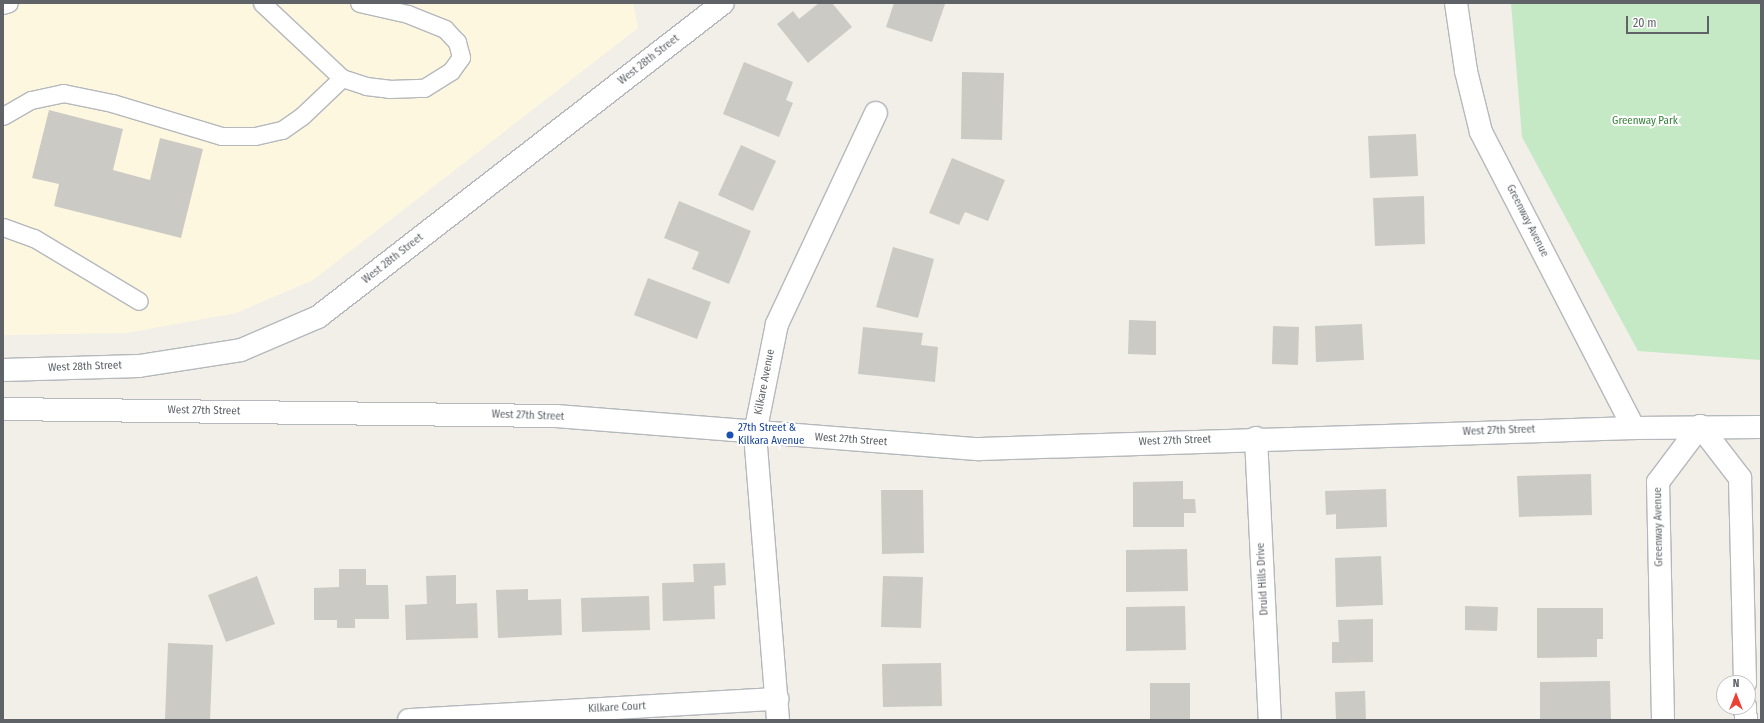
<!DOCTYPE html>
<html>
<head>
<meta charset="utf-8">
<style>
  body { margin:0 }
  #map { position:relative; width:1764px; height:723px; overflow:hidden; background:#f1efe8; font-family:"Fira Sans Condensed",sans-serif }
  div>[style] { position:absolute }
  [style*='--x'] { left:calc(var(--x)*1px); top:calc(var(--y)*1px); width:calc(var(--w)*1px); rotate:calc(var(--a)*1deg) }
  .commercial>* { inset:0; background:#fef7e0 }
  .green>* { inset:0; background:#c5e8c5 }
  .building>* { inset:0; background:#cccac5 }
  .roads { filter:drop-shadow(1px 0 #b5b8bc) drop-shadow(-1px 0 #b5b8bc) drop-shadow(0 1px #b5b8bc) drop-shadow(0 -1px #b5b8bc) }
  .lane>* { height:17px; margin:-8.5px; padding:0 8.5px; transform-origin:8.5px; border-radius:8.5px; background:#fff }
  .street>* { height:22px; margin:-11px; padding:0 11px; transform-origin:11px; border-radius:11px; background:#fff }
  .secondary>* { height:22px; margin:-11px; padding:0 11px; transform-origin:11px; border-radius:11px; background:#fff }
  .dots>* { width:11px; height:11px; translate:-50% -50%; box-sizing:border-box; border:2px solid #fff; border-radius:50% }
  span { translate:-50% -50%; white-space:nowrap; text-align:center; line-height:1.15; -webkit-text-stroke:4px #fff; paint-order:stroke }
  .street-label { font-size:11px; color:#5f6368 }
  .park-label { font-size:11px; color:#348238 }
  .transit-label { font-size:11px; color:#164399 }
  .left { translate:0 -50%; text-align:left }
  .frame { position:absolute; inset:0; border:4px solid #5f6368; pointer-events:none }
  .north { position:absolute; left:1716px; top:675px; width:40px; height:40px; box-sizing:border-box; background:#fff; border:1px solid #bfc1c3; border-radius:50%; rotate:0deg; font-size:11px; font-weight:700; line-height:16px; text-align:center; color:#5f6368 }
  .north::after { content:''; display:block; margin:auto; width:14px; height:18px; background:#ea4335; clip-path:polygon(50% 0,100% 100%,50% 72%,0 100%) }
  .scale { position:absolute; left:1626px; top:16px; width:83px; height:18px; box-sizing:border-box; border:2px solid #5f6368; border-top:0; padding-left:5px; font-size:12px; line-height:14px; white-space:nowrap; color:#5f6368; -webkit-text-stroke:3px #fff; paint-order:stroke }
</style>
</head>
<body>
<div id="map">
  <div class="commercial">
    <i style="clip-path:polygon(3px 3px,633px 3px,638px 28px,313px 280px,236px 313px,127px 333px,3px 335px)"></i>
  </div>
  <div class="green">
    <i style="clip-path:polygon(1511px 3px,1761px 3px,1761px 360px,1638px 351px,1522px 137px)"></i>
  </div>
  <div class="building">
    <i style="clip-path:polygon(819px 3px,832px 3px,852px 27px,808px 63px,777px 24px,793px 11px,799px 19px)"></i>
    <i style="clip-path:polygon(894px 3px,945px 4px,932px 42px,886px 27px)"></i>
    <i style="clip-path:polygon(744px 62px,793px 82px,786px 100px,793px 103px,779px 137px,723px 114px)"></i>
    <i style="clip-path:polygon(962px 72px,1004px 73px,1002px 140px,961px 139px)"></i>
    <i style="clip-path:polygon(49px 110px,123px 129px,113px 170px,150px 180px,160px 138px,203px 149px,181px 238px,54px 206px,59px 184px,32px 178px)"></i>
    <i style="clip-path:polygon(1416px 134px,1418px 176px,1370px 178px,1368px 136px)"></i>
    <i style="clip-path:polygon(741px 145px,776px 161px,753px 211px,718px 195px)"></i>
    <i style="clip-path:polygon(952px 158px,1005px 180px,988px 221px,965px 212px,959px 225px,929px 213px)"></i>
    <i style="clip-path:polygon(1424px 196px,1425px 244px,1375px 246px,1373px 198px)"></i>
    <i style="clip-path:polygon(679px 201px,751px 231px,729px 284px,692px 269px,699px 252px,664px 238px)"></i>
    <i style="clip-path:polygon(893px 247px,934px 259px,918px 318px,876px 307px)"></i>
    <i style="clip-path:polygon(648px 278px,711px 302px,697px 339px,634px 315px)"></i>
    <i style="clip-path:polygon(1129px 320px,1156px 321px,1156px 355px,1128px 354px)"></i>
    <i style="clip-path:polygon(1362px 324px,1364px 360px,1316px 362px,1315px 326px)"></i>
    <i style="clip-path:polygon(1273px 326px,1299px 327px,1298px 365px,1272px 364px)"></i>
    <i style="clip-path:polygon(863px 327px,923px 333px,921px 345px,938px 347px,935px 382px,858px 374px)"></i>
    <i style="clip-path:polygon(1591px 474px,1592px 515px,1519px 517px,1517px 476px)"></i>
    <i style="clip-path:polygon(1183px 481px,1183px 499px,1195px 499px,1196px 513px,1184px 513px,1184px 527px,1133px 527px,1133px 482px)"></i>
    <i style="clip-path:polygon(1386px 489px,1387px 527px,1336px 529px,1336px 514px,1326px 515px,1325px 491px)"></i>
    <i style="clip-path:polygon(881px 490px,923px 490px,924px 553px,882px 554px)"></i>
    <i style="clip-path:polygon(1187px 549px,1188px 591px,1126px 592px,1126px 550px)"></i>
    <i style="clip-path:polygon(1381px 556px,1383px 605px,1336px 607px,1335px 558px)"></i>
    <i style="clip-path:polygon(725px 563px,726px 585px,714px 586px,715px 619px,663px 621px,662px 583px,694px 582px,693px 564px)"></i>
    <i style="clip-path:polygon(339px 569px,366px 569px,366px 585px,388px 585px,389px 619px,355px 619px,355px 628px,337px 628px,337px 620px,314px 620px,314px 588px,339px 587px)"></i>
    <i style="clip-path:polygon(456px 575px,456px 604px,477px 603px,478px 638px,406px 640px,405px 605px,427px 604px,426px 576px)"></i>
    <i style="clip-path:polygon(257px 576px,275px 624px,226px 642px,208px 595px)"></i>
    <i style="clip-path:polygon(883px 576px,923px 577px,921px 628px,881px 627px)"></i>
    <i style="clip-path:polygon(528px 589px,528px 600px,561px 599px,562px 635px,498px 638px,496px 590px)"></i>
    <i style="clip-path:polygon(649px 596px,650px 630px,582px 632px,581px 598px)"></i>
    <i style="clip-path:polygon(1185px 606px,1186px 650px,1126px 651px,1126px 607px)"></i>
    <i style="clip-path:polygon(1465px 606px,1498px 607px,1497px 631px,1465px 630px)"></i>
    <i style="clip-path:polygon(1537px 608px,1603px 608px,1603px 639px,1597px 639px,1597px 657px,1537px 658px)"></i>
    <i style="clip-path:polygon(1373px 619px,1373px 662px,1332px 663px,1332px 642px,1339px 642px,1338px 620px)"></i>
    <i style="clip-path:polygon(168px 643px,213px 645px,210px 720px,165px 720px)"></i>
    <i style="clip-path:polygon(941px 663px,942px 706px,883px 707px,882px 664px)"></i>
    <i style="clip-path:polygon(1610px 681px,1611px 720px,1540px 720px,1540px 682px)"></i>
    <i style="clip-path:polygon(1150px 683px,1190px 683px,1190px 720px,1150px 720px)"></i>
    <i style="clip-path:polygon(1365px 691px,1366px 720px,1336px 720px,1335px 692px)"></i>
  </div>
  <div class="roads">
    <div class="lane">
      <i style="--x:262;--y:3;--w:110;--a:43.2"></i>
      <i style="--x:3;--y:5;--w:6;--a:-18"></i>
      <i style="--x:3;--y:116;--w:32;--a:-30"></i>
      <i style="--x:31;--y:100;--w:33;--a:-12"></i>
      <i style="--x:63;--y:93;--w:50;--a:11.5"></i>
      <i style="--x:112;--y:103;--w:114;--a:16.8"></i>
      <i style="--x:221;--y:136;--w:34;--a:0"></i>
      <i style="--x:255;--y:136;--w:28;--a:-13"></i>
      <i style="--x:282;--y:130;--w:24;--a:-35"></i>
      <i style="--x:302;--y:116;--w:55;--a:-43.5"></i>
      <i style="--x:342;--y:78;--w:25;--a:18"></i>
      <i style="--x:366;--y:86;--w:23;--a:7"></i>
      <i style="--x:389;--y:89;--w:35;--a:-2"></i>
      <i style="--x:424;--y:88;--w:32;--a:-32"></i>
      <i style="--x:451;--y:71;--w:17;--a:-54"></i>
      <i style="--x:461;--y:57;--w:16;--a:-105"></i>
      <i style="--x:457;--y:42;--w:18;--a:-133"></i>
      <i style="--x:445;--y:29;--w:40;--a:-158"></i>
      <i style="--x:408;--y:14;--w:50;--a:-167.3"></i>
      <i style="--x:3;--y:227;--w:33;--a:20"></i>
      <i style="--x:34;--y:238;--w:122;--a:31"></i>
    </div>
    <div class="street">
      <i style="--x:1456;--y:3;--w:69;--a:81.6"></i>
      <i style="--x:1466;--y:71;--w:63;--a:76.2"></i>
      <i style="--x:1481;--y:132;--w:333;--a:62.7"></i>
      <i style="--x:1256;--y:438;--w:282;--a:87.2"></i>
      <i style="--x:1745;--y:707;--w:13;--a:86"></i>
      <i style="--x:409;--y:720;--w:369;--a:-3.3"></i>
      <i style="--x:778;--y:720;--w:288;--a:-94.6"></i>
      <i style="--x:755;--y:433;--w:111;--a:-78.6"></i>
      <i style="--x:777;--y:324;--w:233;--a:-64.9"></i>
      <i style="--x:1663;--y:720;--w:238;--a:-91.2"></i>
      <i style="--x:1658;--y:482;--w:70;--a:-53.1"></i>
      <i style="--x:1700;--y:426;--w:66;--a:52.4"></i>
      <i style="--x:1740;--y:478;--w:205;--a:88.6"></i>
    </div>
    <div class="secondary">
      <i style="--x:3;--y:370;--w:136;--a:-1.7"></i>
      <i style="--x:139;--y:366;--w:103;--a:-8.9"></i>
      <i style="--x:241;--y:350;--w:84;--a:-23.2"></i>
      <i style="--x:318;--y:317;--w:512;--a:-37.79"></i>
      <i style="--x:3;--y:409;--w:553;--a:0.73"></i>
      <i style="--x:556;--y:416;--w:425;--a:4.5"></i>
      <i style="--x:980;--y:449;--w:654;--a:-1.84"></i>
      <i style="--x:1634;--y:428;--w:127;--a:-0.5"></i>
    </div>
  </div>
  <div class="dots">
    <i style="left:730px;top:435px;background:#1a4fb4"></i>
  </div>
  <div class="street-label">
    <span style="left:649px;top:60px;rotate:-38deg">West 28th Street</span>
    <span style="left:1527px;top:221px;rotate:63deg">Greenway Avenue</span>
    <span style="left:393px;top:259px;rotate:-38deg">West 28th Street</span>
    <span style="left:85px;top:367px;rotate:-2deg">West 28th Street</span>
    <span style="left:765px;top:382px;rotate:-79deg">Kilkare Avenue</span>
    <span style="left:204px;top:411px;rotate:1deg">West 27th Street</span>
    <span style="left:528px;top:416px;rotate:2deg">West 27th Street</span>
    <span style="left:1499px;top:431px;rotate:-2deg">West 27th Street</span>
    <span style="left:851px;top:440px;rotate:4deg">West 27th Street</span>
    <span style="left:1175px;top:441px;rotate:-2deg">West 27th Street</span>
    <span style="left:1659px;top:527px;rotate:-91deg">Greenway Avenue</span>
    <span style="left:1263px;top:579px;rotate:-93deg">Druid Hills Drive</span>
    <span style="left:617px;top:708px;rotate:-3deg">Kilkare Court</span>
  </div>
  <div class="park-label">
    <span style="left:1645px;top:121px">Greenway Park</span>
  </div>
  <div class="transit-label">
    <span class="left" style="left:738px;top:435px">27th Street &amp;<br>Kilkara Avenue</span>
  </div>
  <div class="frame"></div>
  <div class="north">N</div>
  <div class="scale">20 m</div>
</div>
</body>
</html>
